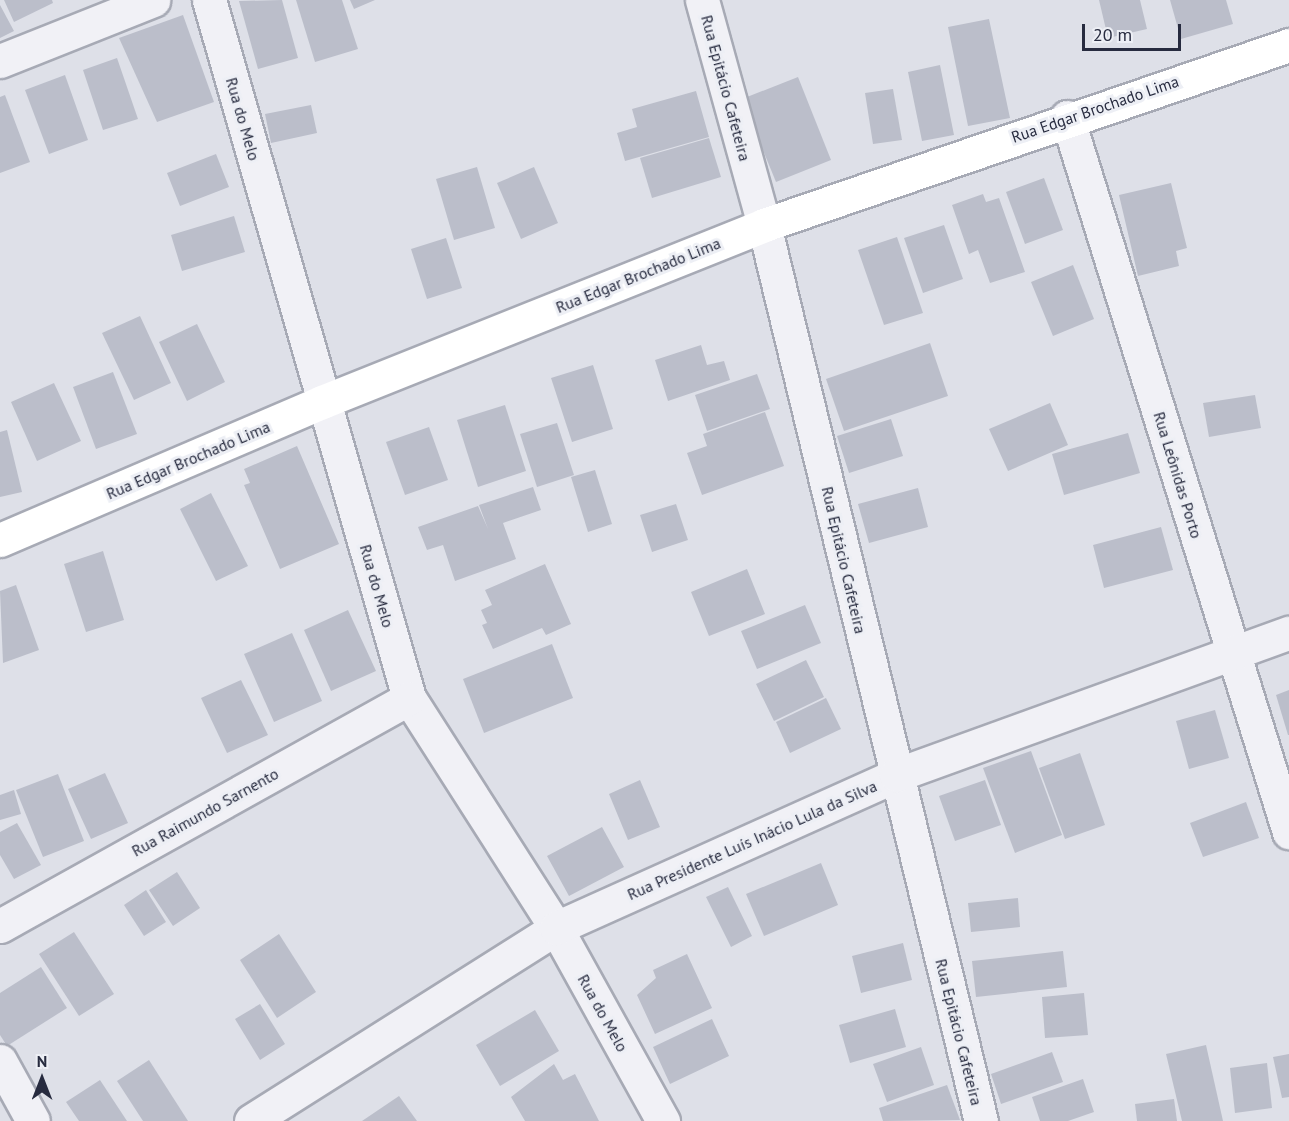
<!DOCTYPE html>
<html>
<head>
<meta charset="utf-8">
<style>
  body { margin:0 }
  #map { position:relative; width:1289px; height:1121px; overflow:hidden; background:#dee0e8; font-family:"PT Sans",sans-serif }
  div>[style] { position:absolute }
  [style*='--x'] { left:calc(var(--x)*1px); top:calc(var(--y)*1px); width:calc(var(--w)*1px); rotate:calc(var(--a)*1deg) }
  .building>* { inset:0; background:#bbbeca }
  .roads { filter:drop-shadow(2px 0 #a7aab5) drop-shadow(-2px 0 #a7aab5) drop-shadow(0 2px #a7aab5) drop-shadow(0 -2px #a7aab5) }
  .street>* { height:33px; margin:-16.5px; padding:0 16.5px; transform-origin:16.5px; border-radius:16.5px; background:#f1f1f6 }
  .primary>* { height:33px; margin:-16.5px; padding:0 16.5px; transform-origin:16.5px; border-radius:16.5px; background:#fff }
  span { translate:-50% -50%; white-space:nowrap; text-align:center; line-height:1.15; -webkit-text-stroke:6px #edeff5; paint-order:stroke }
  .street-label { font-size:16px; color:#272b3f }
  .north { position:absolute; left:12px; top:1049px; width:60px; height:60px; -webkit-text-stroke:4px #edeff5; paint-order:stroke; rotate:0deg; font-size:16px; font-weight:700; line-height:24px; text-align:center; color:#272b3f }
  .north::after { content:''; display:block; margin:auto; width:21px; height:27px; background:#272b3f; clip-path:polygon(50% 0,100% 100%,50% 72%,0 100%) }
  .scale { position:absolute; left:1082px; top:24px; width:99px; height:27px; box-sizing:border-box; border:3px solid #272b3f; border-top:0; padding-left:8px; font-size:18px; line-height:21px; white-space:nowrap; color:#272b3f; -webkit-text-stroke:4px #edeff5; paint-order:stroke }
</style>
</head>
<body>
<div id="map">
  <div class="building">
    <i style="clip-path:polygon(4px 0,52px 0,53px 3px,14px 22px)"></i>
    <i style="clip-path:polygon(282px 0,298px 58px,258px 69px,239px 1px)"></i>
    <i style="clip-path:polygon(296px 0,342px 0,358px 49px,315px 62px)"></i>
    <i style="clip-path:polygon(350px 0,375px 0,354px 9px)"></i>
    <i style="clip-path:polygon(1099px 0,1140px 0,1147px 29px,1108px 38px)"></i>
    <i style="clip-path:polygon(1170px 0,1226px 0,1233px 24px,1181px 39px)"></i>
    <i style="clip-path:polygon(0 5px,14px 31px,0 38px)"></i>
    <i style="clip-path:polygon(183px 15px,214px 102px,157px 122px,119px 38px)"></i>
    <i style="clip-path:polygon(989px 19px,1010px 118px,968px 126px,948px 27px)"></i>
    <i style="clip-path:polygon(117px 58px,138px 119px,103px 130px,83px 70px)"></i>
    <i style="clip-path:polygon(940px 65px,954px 135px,922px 141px,908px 72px)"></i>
    <i style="clip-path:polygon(65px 75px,88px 140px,49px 154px,25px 90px)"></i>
    <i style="clip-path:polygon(798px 77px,831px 160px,776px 182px,742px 99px)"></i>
    <i style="clip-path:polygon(893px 89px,902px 140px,873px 144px,865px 93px)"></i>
    <i style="clip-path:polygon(696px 91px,709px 137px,625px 161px,617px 133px,637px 127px,632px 109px)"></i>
    <i style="clip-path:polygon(5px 95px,30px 162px,0 173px,0 97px)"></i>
    <i style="clip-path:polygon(311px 105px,317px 133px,271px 143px,265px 114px)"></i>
    <i style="clip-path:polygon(709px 138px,721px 177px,652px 198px,640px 158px)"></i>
    <i style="clip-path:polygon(216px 154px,229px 187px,180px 206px,167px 173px)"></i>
    <i style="clip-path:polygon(477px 167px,495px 228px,454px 240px,436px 179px)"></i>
    <i style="clip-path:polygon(534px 167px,558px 223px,521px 239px,497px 183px)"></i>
    <i style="clip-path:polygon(1044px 178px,1063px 230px,1025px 244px,1006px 192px)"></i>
    <i style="clip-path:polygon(1171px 183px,1187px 248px,1176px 251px,1179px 266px,1138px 276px,1119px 195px)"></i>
    <i style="clip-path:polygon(983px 194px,986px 202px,999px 198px,1025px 272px,990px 283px,978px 250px,969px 254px,952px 205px)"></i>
    <i style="clip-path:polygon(234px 216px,245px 252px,182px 271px,171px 235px)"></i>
    <i style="clip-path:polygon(944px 225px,963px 279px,923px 293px,904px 238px)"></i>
    <i style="clip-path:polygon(897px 237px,923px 313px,884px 325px,858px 250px)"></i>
    <i style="clip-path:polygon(446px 238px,462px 288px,427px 299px,411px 249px)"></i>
    <i style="clip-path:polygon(1073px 265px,1094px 319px,1053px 336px,1031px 282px)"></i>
    <i style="clip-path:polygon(140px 316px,171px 383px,134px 400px,102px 333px)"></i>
    <i style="clip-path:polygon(197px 324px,225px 382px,187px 401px,159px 342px)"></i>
    <i style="clip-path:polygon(930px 343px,948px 396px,844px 431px,826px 379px)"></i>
    <i style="clip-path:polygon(701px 345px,707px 365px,724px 361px,730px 380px,668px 401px,655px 360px)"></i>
    <i style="clip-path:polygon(593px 365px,613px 429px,572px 442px,551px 378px)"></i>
    <i style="clip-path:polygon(113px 372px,137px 434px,96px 449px,73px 387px)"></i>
    <i style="clip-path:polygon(757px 374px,770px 409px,707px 431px,695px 395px)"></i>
    <i style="clip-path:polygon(54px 383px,81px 441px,37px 461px,11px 402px)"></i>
    <i style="clip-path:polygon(1255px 395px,1261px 428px,1209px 437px,1203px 403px)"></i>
    <i style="clip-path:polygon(1050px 403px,1068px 445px,1008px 471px,989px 429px)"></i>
    <i style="clip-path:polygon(505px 405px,526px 471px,478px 487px,457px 420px)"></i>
    <i style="clip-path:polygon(765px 412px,784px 466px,702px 495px,687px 453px,707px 446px,703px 434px)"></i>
    <i style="clip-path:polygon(891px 419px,903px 456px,849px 473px,837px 436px)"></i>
    <i style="clip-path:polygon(557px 423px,574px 475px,537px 487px,520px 434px)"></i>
    <i style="clip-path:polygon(429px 427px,448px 480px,405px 495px,386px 442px)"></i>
    <i style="clip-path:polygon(7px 430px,22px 492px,0 497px,0 432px)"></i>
    <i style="clip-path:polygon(1128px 433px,1140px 473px,1064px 495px,1052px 454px)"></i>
    <i style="clip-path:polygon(297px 446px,339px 544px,280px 569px,244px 485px,250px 483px,244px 469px)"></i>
    <i style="clip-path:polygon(595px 470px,612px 524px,588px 532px,571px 477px)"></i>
    <i style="clip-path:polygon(533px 487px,541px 510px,503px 523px,516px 559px,455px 581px,443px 545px,427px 550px,418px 527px,478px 506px,488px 529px,479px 505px)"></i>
    <i style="clip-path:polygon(918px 488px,928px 527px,869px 543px,858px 504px)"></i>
    <i style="clip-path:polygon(211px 493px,248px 566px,216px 581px,180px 509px)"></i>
    <i style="clip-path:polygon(676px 504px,688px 540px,652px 552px,640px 515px)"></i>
    <i style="clip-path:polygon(1161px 527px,1173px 570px,1104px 588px,1093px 545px)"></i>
    <i style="clip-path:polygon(103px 551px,124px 620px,86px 632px,64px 564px)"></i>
    <i style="clip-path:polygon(545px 564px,571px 624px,546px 635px,542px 628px,493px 649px,482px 625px,487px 623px,481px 610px,492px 605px,485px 590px)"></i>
    <i style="clip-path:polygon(747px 569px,765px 614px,709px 636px,691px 592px)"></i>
    <i style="clip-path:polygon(16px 585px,39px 650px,3px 663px,0 591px)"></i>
    <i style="clip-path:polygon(805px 605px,821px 643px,757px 669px,741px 631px)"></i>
    <i style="clip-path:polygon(348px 610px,376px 671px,331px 691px,304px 630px)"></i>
    <i style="clip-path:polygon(292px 633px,322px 701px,274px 722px,244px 654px)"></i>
    <i style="clip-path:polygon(552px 644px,573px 698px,484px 733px,463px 679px)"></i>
    <i style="clip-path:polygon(806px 660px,824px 697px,774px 721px,756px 684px)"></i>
    <i style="clip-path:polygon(241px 680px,268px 735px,227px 753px,201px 698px)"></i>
    <i style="clip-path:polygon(1289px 690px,1289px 735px,1288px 735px,1276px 695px)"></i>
    <i style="clip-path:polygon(826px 698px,841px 729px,790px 753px,776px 722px)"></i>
    <i style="clip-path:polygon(1215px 710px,1229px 758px,1189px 769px,1176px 721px)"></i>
    <i style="clip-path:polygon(1031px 751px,1062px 835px,1015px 853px,983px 768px)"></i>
    <i style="clip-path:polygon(1080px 753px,1105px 825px,1065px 839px,1039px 768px)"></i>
    <i style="clip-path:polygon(105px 773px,128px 823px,91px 839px,68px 789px)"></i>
    <i style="clip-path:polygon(58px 774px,84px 841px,43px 857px,16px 790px)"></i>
    <i style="clip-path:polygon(640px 780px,660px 827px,628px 840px,609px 794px)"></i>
    <i style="clip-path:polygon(985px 780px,1001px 825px,955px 841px,939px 796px)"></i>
    <i style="clip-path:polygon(14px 790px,21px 814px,0 820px,0 795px)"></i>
    <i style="clip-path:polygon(1246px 802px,1259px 838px,1203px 857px,1190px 823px)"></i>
    <i style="clip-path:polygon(17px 823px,41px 865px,14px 879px,0 855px,0 832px)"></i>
    <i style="clip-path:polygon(602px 827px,624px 867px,569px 896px,547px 856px)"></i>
    <i style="clip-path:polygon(821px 863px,838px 905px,764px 936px,746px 894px)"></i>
    <i style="clip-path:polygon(177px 872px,200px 908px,173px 926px,149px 890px)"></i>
    <i style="clip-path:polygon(728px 887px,752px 936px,731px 947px,706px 897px)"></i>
    <i style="clip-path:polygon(146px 890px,166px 922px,144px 936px,124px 905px)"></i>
    <i style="clip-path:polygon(1018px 898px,1020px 927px,971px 932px,968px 903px)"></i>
    <i style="clip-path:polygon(74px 932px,114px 994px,79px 1016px,39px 954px)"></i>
    <i style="clip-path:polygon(279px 934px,316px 992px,277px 1018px,240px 960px)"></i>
    <i style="clip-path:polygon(903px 943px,912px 980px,861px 993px,852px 956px)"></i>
    <i style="clip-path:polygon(1063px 951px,1067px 987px,976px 997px,972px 961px)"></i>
    <i style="clip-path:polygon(687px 954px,712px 1008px,655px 1034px,637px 995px,656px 978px,653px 970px)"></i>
    <i style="clip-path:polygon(41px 967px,67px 1008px,7px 1046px,0 1035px,0 993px)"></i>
    <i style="clip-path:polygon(1084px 993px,1088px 1035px,1045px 1038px,1042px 997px)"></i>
    <i style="clip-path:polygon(260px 1004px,285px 1044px,260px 1060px,235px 1019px)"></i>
    <i style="clip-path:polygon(895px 1009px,906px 1047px,850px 1063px,839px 1025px)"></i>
    <i style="clip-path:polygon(535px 1010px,559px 1051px,500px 1086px,476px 1045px)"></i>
    <i style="clip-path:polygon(712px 1019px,729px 1056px,670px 1084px,653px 1047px)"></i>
    <i style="clip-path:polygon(1206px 1045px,1223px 1121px,1182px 1121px,1166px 1054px)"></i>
    <i style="clip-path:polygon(921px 1047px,934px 1085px,887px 1102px,873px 1064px)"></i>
    <i style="clip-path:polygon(1052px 1052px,1063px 1082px,1001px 1104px,991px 1074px)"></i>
    <i style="clip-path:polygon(1289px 1054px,1289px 1097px,1282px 1098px,1273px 1057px)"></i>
    <i style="clip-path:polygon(149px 1060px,188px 1121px,143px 1121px,117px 1081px)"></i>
    <i style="clip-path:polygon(1267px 1063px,1272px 1108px,1235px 1113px,1230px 1068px)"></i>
    <i style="clip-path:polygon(554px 1064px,563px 1080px,575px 1074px,599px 1121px,525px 1121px,511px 1097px)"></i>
    <i style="clip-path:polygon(1083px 1079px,1094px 1112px,1068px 1121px,1040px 1121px,1032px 1097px)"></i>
    <i style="clip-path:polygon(100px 1080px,127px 1121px,79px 1121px,66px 1102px)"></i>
    <i style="clip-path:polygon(947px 1085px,960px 1120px,883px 1121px,879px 1108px)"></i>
    <i style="clip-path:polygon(399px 1096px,417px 1121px,362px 1121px)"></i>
    <i style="clip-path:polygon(1174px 1099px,1177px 1121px,1137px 1121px,1135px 1104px)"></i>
  </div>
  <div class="roads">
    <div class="street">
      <i style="--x:209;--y:0;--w:726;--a:74.01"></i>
      <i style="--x:409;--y:698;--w:273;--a:57.4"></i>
      <i style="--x:556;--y:928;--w:221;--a:61"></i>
      <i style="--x:702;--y:0;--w:233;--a:74.6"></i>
      <i style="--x:764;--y:225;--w:922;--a:76.39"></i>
      <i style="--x:0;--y:61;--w:165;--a:-21.7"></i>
      <i style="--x:1067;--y:117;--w:749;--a:72.75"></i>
      <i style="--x:0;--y:926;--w:468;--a:-29.1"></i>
      <i style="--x:0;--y:1061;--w:68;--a:61.2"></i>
      <i style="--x:251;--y:1121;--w:361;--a:-32.3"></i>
      <i style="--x:556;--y:928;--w:373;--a:-24.2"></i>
      <i style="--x:896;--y:775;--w:418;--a:-19.9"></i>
    </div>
    <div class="primary">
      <i style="--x:0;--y:540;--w:350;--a:-23.2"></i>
      <i style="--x:322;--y:402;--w:476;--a:-21.8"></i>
      <i style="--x:764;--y:225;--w:555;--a:-18.92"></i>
    </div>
  </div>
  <div class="street-label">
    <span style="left:726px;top:88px;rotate:75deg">Rua Epitácio Cafeteira</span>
    <span style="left:1095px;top:109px;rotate:-19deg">Rua Edgar Brochado Lima</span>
    <span style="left:243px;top:119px;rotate:74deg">Rua do Melo</span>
    <span style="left:638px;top:275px;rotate:-22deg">Rua Edgar Brochado Lima</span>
    <span style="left:188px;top:460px;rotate:-23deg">Rua Edgar Brochado Lima</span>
    <span style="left:1178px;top:475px;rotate:73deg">Rua Leônidas Porto</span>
    <span style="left:844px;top:560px;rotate:77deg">Rua Epitácio Cafeteira</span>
    <span style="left:377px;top:586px;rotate:74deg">Rua do Melo</span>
    <span style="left:205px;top:812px;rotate:-29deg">Rua Raimundo Sarnento</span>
    <span style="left:752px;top:840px;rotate:-24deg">Rua Presidente Luís Inácio Lula da Silva</span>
    <span style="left:603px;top:1013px;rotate:61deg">Rua do Melo</span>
    <span style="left:959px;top:1032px;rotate:76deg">Rua Epitácio Cafeteira</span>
  </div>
  <div class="north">N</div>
  <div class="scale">20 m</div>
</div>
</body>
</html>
